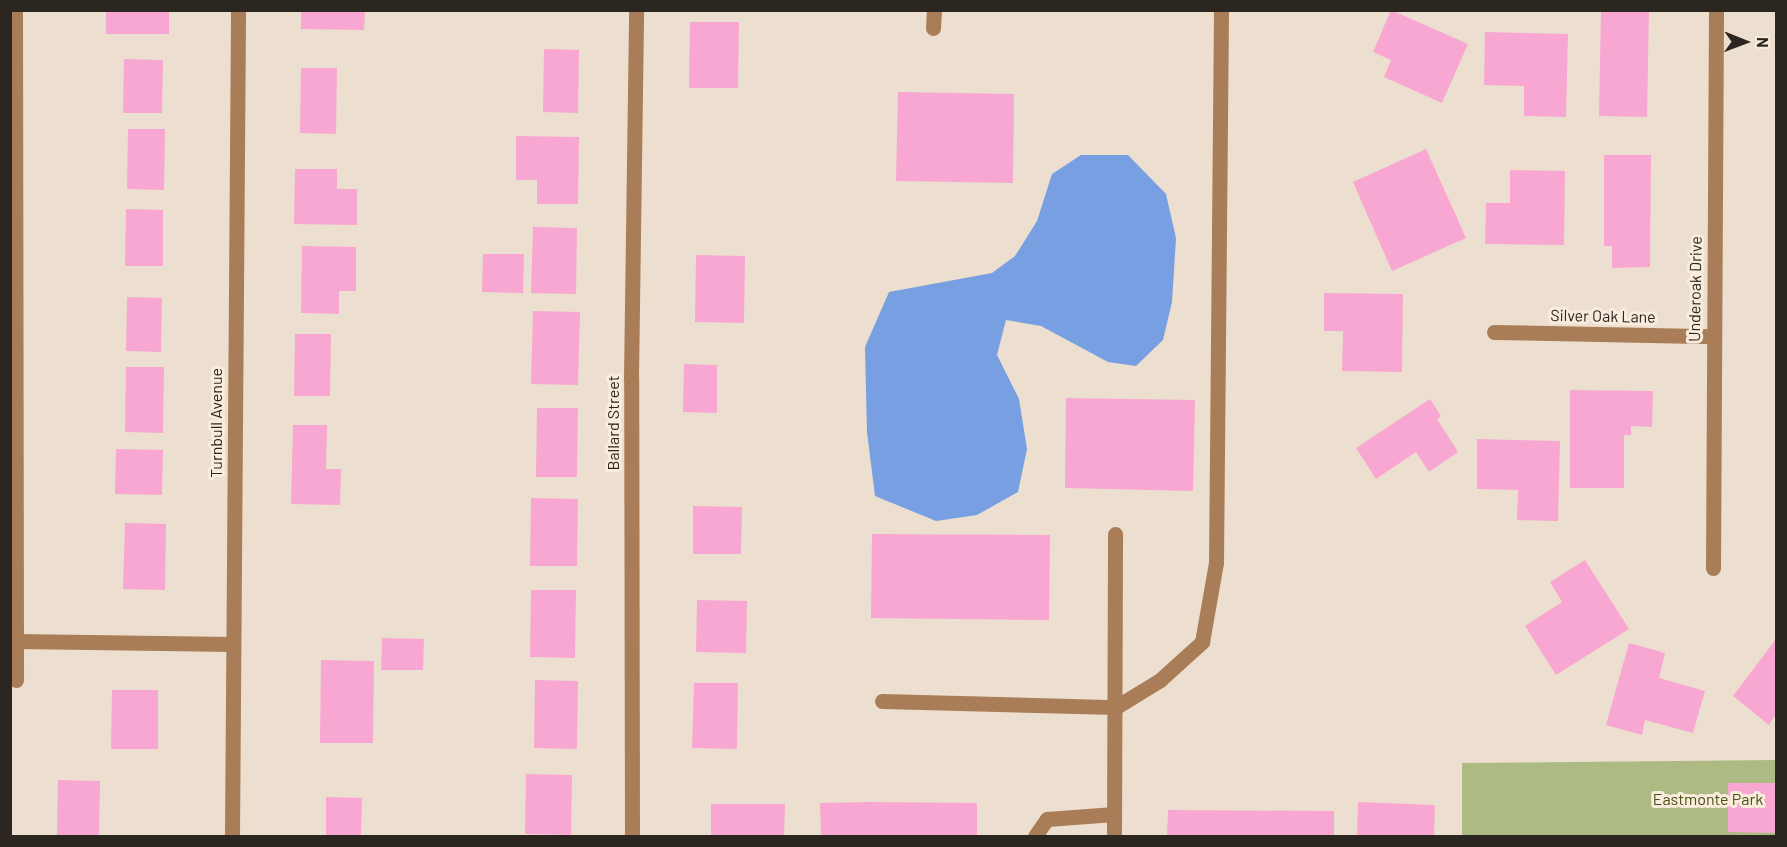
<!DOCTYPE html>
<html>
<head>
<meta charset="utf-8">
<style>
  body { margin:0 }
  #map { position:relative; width:1787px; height:847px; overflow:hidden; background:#ecdfcf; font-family:Barlow,sans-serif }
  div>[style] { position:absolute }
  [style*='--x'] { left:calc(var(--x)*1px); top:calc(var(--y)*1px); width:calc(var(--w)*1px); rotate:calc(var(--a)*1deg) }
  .green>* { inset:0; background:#aeba84 }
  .water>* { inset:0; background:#779fe2 }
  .building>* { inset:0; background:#f8a7d3 }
  .minor>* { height:15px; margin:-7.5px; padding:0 7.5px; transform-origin:7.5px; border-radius:7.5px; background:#a97d57 }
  span { translate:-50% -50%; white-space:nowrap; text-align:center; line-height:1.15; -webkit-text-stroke:6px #faecdc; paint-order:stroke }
  .street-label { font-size:16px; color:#2b2620 }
  .park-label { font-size:16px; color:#475115 }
  .frame { position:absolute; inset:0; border:12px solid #2b2620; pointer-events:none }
  .north { position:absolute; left:1715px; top:12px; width:60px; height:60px; -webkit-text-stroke:4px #faecdc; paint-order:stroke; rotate:91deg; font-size:16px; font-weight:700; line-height:24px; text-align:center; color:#2b2620 }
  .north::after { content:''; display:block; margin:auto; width:21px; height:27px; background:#2b2620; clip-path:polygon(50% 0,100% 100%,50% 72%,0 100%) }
</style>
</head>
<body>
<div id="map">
  <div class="green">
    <i style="clip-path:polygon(1776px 760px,1776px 836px,1462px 836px,1462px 763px)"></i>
  </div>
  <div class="water">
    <i style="clip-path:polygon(1081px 155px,1128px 155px,1166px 194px,1176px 238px,1172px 302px,1163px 340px,1136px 366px,1108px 362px,1041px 326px,1006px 320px,997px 355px,1019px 399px,1027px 449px,1018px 492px,977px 515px,936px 521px,875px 496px,867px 432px,865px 347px,889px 292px,992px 273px,1015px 256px,1037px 221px,1052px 174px)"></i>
  </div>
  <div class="building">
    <i style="clip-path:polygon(106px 10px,169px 10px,169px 34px,106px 34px)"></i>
    <i style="clip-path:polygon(301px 10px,365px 10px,364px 30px,301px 29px)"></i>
    <i style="clip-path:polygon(1391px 10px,1468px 44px,1442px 103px,1384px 77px,1391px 60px,1373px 52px)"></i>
    <i style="clip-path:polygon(1601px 10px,1649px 10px,1647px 117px,1599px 116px)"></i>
    <i style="clip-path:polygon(690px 22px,739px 22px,738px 88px,689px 88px)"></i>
    <i style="clip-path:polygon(1485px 32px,1568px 34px,1566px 117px,1524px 116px,1524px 86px,1484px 85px)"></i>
    <i style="clip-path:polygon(544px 49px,579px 50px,578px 113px,543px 112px)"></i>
    <i style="clip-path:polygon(124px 59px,163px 60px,162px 113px,123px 113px)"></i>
    <i style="clip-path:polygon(301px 68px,337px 68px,336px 134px,300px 133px)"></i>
    <i style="clip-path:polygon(898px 92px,1014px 94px,1013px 183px,896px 181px)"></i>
    <i style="clip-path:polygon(128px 129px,165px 129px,164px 190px,127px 189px)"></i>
    <i style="clip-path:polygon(516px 136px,579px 137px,578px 204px,537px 204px,537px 180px,516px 180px)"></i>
    <i style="clip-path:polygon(1426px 149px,1466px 238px,1392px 271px,1353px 182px)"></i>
    <i style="clip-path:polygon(1604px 155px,1651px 155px,1650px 267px,1612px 268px,1612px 246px,1604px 246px)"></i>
    <i style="clip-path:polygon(295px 169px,337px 169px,337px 189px,357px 189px,357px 225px,294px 224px)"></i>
    <i style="clip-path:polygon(1510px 170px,1565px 171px,1564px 245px,1485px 244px,1486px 203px,1510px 203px)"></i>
    <i style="clip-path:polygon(126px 209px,163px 210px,163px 266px,125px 266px)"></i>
    <i style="clip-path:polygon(533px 227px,577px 228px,576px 294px,531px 293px)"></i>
    <i style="clip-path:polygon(302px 246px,356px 247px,356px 291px,339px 291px,339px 314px,301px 313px)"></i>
    <i style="clip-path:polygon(483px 254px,524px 254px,523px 293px,482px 292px)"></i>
    <i style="clip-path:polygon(696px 255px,745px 256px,744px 323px,695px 322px)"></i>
    <i style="clip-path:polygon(1324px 293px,1403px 294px,1402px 372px,1342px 371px,1343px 331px,1324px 331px)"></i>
    <i style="clip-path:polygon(127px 297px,162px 298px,161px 352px,126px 351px)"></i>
    <i style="clip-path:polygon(533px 311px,580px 312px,578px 385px,531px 384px)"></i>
    <i style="clip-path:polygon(295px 334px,331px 334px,330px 396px,294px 396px)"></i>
    <i style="clip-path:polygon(684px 364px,717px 365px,717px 413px,683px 412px)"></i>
    <i style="clip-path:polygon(126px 367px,164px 367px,163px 433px,125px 432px)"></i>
    <i style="clip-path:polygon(1570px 390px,1653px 391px,1652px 427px,1631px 426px,1631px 435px,1624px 435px,1624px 488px,1570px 488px)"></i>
    <i style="clip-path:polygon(1066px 398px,1195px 400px,1193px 491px,1065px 488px)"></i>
    <i style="clip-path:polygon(1430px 399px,1441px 416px,1437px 419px,1458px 452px,1429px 472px,1416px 452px,1376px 479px,1356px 448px)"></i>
    <i style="clip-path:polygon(537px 408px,578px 408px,577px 477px,536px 477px)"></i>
    <i style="clip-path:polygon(293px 425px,327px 425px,326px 469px,341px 469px,340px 505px,291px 504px)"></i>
    <i style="clip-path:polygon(1477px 439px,1560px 441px,1558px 521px,1517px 520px,1518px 490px,1477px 489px)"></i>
    <i style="clip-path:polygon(116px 449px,163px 450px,162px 495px,115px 494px)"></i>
    <i style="clip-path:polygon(531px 498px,578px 499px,577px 566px,530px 566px)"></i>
    <i style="clip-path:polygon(693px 506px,742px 507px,741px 554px,693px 554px)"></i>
    <i style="clip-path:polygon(125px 523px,166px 524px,165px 590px,123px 589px)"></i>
    <i style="clip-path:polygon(872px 534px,1050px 535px,1049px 620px,871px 618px)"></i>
    <i style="clip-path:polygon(1585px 560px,1629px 629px,1556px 675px,1525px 626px,1562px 602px,1550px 582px)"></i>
    <i style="clip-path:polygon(531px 590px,576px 590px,575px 658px,530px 657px)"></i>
    <i style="clip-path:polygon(697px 600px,747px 601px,746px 653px,696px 652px)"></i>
    <i style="clip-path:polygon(382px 638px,424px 639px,423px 670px,381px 670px)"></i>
    <i style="clip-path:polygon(1776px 639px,1776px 714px,1769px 725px,1733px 696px)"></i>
    <i style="clip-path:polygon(1629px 643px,1665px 653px,1659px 678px,1705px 691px,1693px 733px,1645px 720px,1642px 735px,1606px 725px)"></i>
    <i style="clip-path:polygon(321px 660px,374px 661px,373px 743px,320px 743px)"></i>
    <i style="clip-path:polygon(535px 680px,578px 681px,577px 749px,534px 748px)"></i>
    <i style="clip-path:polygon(694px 683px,738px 683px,737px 749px,692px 748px)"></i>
    <i style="clip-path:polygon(112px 690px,158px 690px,158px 749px,111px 749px)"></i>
    <i style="clip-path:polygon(526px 774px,572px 775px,571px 835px,525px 834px)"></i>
    <i style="clip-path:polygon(58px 780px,100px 781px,99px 836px,57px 836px)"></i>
    <i style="clip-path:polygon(1728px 783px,1776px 783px,1776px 833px,1728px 832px)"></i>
    <i style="clip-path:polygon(326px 797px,362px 798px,361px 836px,326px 836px)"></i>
    <i style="clip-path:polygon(868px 802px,977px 803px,977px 836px,821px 836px,820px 803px)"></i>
    <i style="clip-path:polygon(1358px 802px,1435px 805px,1434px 836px,1357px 836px)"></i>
    <i style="clip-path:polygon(711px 804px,785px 804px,784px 836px,711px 836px)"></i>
    <i style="clip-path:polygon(1168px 810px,1334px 811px,1334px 836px,1167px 836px)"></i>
  </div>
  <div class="minor">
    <i style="--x:15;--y:10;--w:670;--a:89.91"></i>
    <i style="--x:933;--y:28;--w:18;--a:-87"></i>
    <i style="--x:1494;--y:332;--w:218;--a:1.1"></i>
    <i style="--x:1713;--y:568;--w:558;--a:-89.69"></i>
    <i style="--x:15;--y:641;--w:218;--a:0.8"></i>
    <i style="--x:882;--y:701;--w:234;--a:1.5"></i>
    <i style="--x:1116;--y:707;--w:52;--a:-31.5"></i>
    <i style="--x:1160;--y:680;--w:57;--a:-42.1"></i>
    <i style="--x:1202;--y:642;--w:80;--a:-80"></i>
    <i style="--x:1216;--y:563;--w:553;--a:-89.48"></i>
    <i style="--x:232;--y:836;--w:826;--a:-89.58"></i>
    <i style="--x:632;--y:836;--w:458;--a:-90.1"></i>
    <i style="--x:631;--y:378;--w:368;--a:-89.2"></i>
    <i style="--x:1035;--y:836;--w:21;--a:-55"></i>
    <i style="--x:1047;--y:819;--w:67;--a:-4.3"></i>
    <i style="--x:1114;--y:836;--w:302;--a:-89.8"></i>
  </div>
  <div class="street-label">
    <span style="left:1695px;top:289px;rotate:-89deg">Underoak Drive</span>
    <span style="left:1603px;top:316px;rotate:1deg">Silver Oak Lane</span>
    <span style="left:216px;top:423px;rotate:-90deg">Turnbull Avenue</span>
    <span style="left:613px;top:423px;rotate:-90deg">Ballard Street</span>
  </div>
  <div class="park-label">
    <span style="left:1708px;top:799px">Eastmonte Park</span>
  </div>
  <div class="frame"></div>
  <div class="north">N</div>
</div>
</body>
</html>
